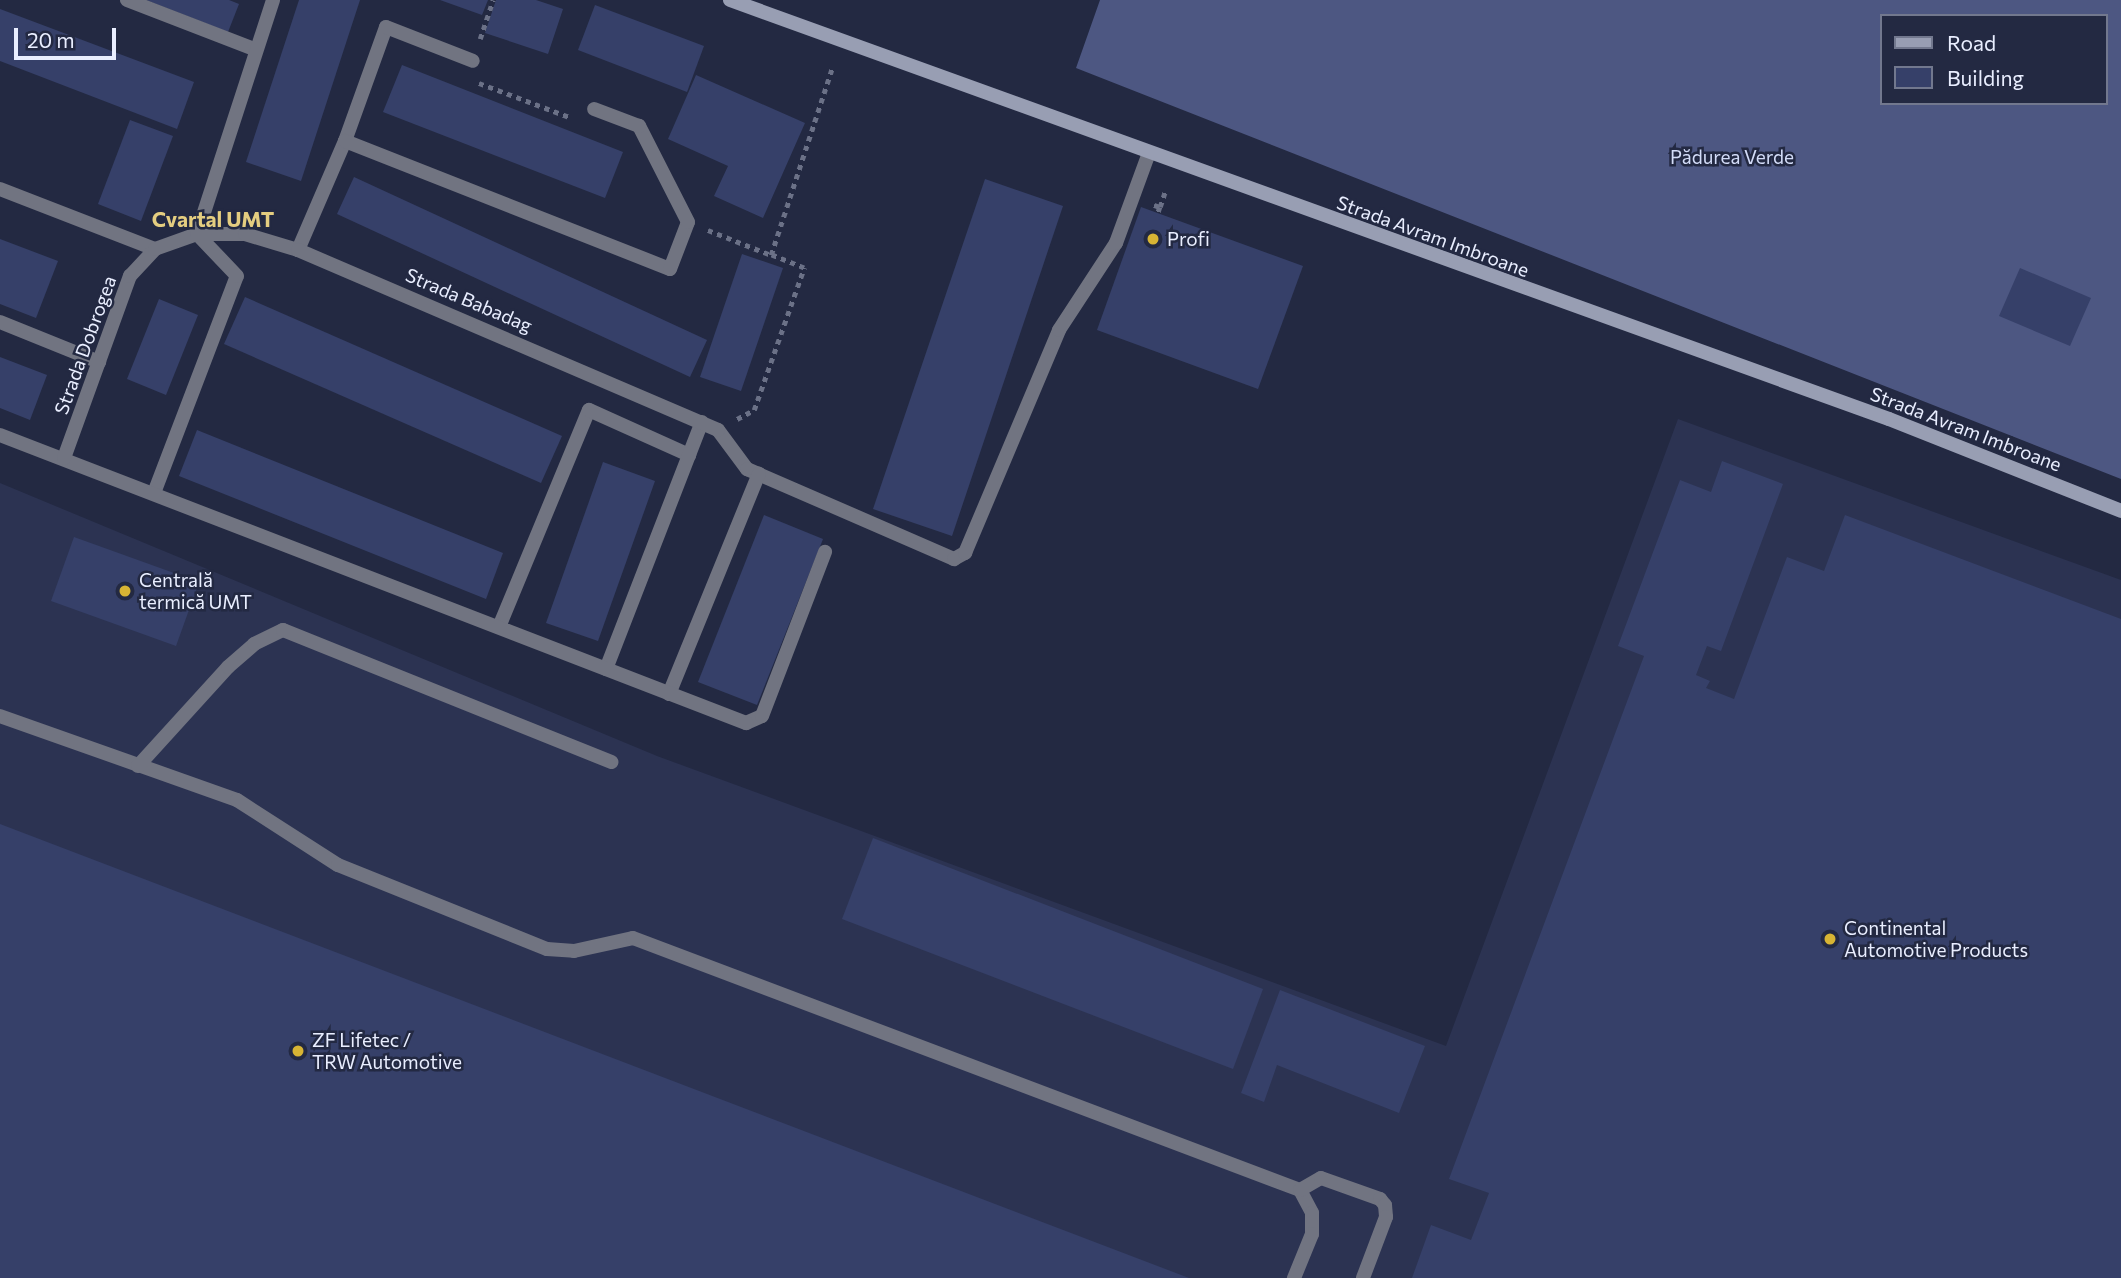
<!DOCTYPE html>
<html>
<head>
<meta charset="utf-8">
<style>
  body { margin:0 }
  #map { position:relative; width:2121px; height:1278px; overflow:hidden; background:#232942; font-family:Commissioner,sans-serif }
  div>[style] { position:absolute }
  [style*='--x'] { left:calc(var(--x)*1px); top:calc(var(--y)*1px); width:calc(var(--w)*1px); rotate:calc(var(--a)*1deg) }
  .built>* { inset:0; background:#2c3352 }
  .forest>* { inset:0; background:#4d5782 }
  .building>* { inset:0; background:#364069 }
  .path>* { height:4.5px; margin-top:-2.25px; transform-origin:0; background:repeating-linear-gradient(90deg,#6b7187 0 5px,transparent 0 10px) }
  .service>* { height:14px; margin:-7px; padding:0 7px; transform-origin:7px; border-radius:7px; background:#717481 }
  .minor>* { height:14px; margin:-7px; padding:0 7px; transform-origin:7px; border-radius:7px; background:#717481 }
  .secondary>* { height:14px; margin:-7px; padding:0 7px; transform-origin:7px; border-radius:7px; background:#989eb3 }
  .dots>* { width:19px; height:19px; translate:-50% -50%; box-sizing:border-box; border:4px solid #232942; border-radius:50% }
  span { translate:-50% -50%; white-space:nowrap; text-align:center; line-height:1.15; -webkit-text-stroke:5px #232942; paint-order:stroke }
  .park-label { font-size:19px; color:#d3dcf8 }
  .street-label { font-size:19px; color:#e9eeff }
  .poi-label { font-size:19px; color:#e9eeff }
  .left { translate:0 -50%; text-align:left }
  .neighbourhood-label { font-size:21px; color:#e4cd80; font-weight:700 }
  .legend { position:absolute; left:1880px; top:14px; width:228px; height:91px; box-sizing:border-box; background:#232942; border:2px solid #72788e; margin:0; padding:9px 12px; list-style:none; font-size:21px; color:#e9eeff }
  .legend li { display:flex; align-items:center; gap:14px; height:35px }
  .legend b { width:35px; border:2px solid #72788e }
  .scale { position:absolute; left:14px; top:28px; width:102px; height:32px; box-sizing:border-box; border:4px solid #e9eeff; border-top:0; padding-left:9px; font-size:21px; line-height:24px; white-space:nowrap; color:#e9eeff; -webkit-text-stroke:5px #232942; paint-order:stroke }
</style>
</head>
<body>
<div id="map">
  <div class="built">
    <i style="clip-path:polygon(1678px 419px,2121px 580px,2121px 1278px,0 1278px,0 483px,657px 756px,1446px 1046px)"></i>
  </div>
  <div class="forest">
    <i style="clip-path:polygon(evenodd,1100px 0,2121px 0,2121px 479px,1076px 68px,1100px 0,1881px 16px,2105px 16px,2105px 103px,1881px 103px,1881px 16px)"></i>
  </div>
  <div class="building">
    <i style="clip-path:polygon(146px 0,229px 0,239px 4px,228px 32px)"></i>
    <i style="clip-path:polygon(299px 0,360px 0,301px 181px,246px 162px)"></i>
    <i style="clip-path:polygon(440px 0,488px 0,482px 15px)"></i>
    <i style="clip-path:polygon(496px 0,536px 0,563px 9px,548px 54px,485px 33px)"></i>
    <i style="clip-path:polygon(595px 5px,704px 46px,687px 92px,578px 50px)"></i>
    <i style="clip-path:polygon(0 9px,194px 82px,177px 129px,0 61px)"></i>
    <i style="clip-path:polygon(402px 65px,623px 152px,605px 198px,383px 112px)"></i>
    <i style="clip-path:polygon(696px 75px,805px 123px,763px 218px,714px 196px,728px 166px,668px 139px)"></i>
    <i style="clip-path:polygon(130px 120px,173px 136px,141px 221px,98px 204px)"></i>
    <i style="clip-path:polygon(354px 177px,707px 340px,690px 377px,337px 214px)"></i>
    <i style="clip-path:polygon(985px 179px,1063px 206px,952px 536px,873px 509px)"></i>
    <i style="clip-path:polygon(1141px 207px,1303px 266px,1258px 389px,1097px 330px)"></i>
    <i style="clip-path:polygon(0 239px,58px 261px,36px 318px,0 304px)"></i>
    <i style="clip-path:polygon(742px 254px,783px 268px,741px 391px,700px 377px)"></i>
    <i style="clip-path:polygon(2020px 268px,2091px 298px,2070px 346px,1999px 316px)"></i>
    <i style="clip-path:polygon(245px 297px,562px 436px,541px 483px,224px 344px)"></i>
    <i style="clip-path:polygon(159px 299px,198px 315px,166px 395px,127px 379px)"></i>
    <i style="clip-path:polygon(0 357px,47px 375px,30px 420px,0 408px)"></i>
    <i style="clip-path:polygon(197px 430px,503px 553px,486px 599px,179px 476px)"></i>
    <i style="clip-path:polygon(1722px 461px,1783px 484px,1721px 651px,1707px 646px,1696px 675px,1710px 681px,1706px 688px,1734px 699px,1787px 557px,1824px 571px,1845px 515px,2121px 619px,2121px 1278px,1412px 1278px,1431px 1225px,1471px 1240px,1489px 1193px,1449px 1179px,1644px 656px,1618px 646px,1680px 480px,1711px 492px)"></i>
    <i style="clip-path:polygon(603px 462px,655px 481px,598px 641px,546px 623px)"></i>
    <i style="clip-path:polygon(764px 515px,823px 539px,757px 705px,698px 682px)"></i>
    <i style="clip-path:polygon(74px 537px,199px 582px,176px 646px,51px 601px)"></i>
    <i style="clip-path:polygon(0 824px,1189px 1278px,0 1278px)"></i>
    <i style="clip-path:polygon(873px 838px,1263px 989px,1233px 1069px,842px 919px)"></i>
    <i style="clip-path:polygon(1280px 990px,1425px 1046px,1399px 1113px,1277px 1065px,1264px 1102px,1241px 1093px)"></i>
  </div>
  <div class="path">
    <i style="--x:480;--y:39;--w:41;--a:-71.6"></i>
    <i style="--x:479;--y:83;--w:99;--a:20.6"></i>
    <i style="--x:1154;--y:205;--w:6;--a:18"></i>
    <i style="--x:1160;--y:207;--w:6;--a:108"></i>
    <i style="--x:1160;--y:207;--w:16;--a:-72"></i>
    <i style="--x:708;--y:230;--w:68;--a:21.6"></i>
    <i style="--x:737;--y:419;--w:19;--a:-28"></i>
    <i style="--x:754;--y:410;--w:151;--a:-70.6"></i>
    <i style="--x:804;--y:268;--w:35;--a:-158"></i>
    <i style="--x:771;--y:255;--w:197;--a:-71.9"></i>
  </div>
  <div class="service">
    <i style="--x:127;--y:0;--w:136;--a:21.1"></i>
    <i style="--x:345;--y:141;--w:121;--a:-70.2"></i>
    <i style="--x:386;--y:27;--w:93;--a:21.3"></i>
    <i style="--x:0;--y:189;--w:166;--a:21.2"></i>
    <i style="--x:298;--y:250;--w:119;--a:-66.7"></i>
    <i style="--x:345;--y:141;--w:349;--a:21.5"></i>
    <i style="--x:670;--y:269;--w:50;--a:-69"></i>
    <i style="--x:688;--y:222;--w:108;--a:-117"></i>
    <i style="--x:639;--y:126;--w:48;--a:-159.3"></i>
    <i style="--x:0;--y:322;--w:107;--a:22"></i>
    <i style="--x:718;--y:430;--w:49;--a:53.4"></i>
    <i style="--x:747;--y:469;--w:226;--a:23.5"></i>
    <i style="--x:954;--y:559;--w:13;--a:-29"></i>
    <i style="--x:965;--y:553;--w:242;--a:-67.1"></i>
    <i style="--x:1059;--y:330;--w:104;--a:-56.8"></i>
    <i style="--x:1116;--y:243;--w:96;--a:-69.9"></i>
    <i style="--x:154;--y:493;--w:232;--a:-69.1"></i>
    <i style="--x:237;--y:276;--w:58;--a:-133.6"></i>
    <i style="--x:499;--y:627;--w:235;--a:-67.5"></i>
    <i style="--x:589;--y:410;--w:110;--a:24.2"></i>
    <i style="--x:606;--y:669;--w:265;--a:-68.8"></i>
    <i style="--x:669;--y:694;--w:238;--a:-67.8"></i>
    <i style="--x:0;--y:716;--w:251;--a:19.5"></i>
    <i style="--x:237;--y:800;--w:120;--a:32.8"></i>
    <i style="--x:338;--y:865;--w:225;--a:21.9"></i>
    <i style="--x:547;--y:949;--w:27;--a:4"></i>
    <i style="--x:574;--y:951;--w:60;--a:-12.4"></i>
    <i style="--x:633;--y:938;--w:713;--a:20.7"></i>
    <i style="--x:1300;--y:1190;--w:26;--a:62"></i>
    <i style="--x:1312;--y:1213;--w:21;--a:90"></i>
    <i style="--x:1312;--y:1234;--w:48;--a:112.2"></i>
    <i style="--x:746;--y:723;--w:17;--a:-24"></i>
    <i style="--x:762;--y:716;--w:176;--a:-69"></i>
    <i style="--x:138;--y:766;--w:134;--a:-47.7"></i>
    <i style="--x:228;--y:667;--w:35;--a:-41"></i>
    <i style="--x:254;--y:644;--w:32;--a:-26"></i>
    <i style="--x:283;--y:630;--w:354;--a:21.9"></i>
    <i style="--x:1300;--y:1190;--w:24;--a:-30"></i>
    <i style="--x:1321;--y:1178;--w:63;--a:19.6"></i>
    <i style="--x:1380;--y:1199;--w:8;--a:50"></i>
    <i style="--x:1385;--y:1205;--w:12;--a:85"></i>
    <i style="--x:1386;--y:1217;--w:65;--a:110.7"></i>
  </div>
  <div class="minor">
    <i style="--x:197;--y:234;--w:246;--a:-72"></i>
    <i style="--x:0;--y:435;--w:800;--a:21.11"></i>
    <i style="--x:64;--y:458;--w:194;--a:-70.1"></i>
    <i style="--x:130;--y:276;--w:37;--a:-47"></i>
    <i style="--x:155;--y:249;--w:45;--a:-19.7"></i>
    <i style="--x:197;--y:234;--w:48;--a:0"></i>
    <i style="--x:245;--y:234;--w:55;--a:16.8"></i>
    <i style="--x:298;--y:250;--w:457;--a:23.2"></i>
  </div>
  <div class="secondary">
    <i style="--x:730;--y:0;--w:1232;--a:19.88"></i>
    <i style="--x:1889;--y:419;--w:250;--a:21.6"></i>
  </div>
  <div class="dots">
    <i style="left:1153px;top:239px;background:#d7b434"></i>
    <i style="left:125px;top:591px;background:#d7b434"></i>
    <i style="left:1830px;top:939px;background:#d7b434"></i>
    <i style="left:298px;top:1051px;background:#d7b434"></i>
  </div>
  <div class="park-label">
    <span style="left:1732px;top:157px">Pădurea Verde</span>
  </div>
  <div class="street-label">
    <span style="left:1433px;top:236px;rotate:20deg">Strada Avram Imbroane</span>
    <span style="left:469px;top:300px;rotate:23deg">Strada Babadag</span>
    <span style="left:85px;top:345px;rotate:-70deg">Strada Dobrogea</span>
    <span style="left:1966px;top:429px;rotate:21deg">Strada Avram Imbroane</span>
  </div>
  <div class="poi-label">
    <span class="left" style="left:1167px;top:239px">Profi</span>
    <span class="left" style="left:139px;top:591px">Centrală<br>termică UMT</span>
    <span class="left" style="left:1844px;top:939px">Continental<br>Automotive Products</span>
    <span class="left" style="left:312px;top:1051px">ZF Lifetec /<br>TRW Automotive</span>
  </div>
  <div class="neighbourhood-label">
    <span style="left:213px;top:219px">Cvartal UMT</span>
  </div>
  <ul class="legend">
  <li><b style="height:9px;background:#989eb3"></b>Road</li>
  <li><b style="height:19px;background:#364069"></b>Building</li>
  </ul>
  <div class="scale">20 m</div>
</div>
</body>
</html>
